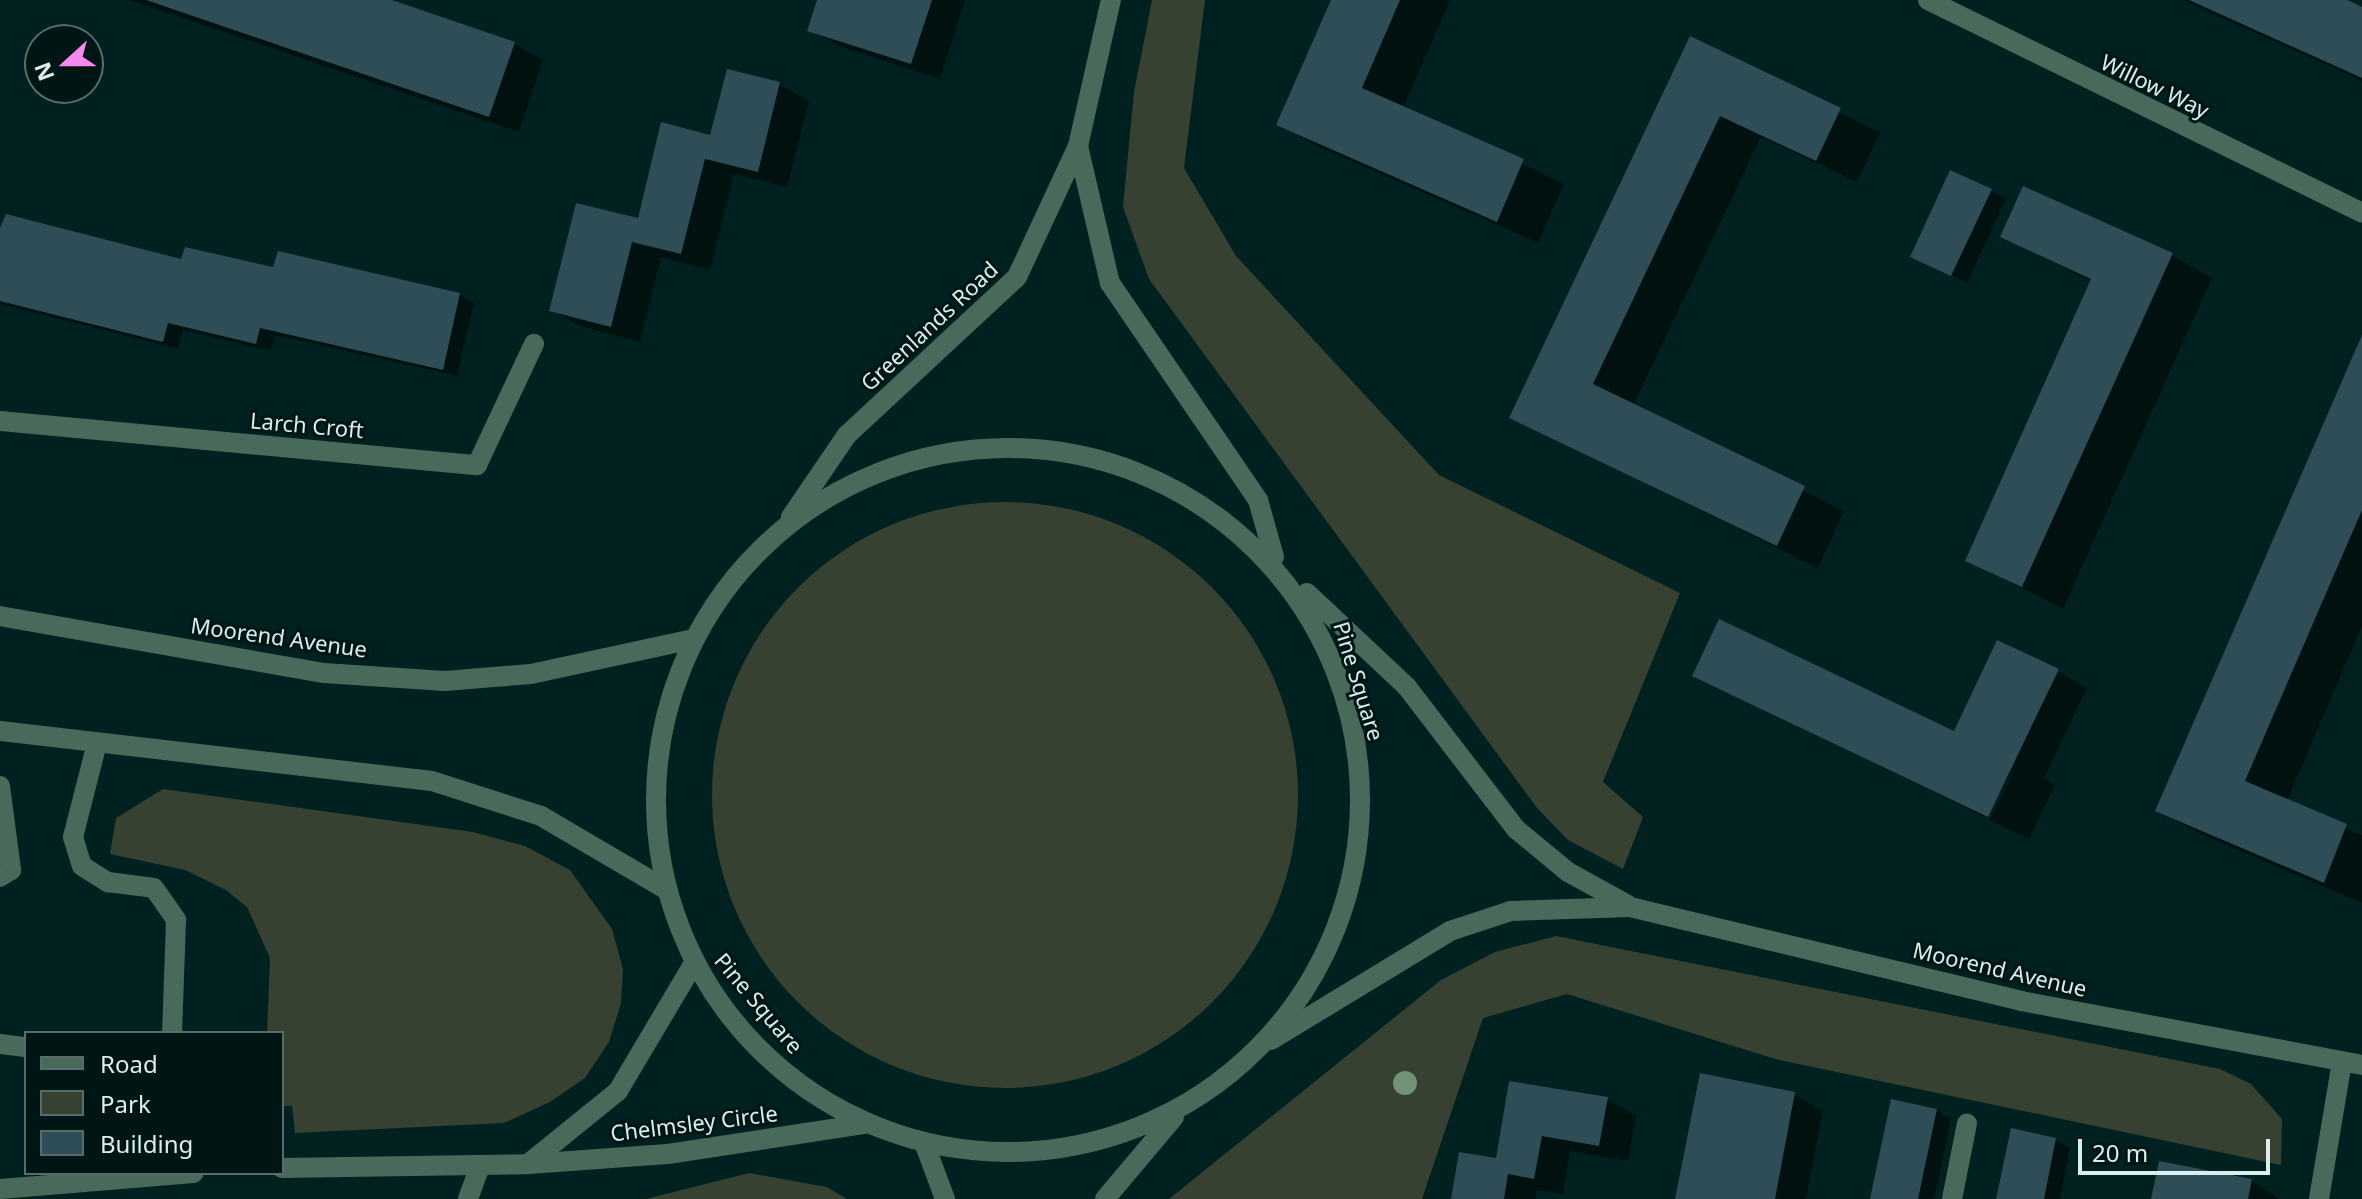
<!DOCTYPE html>
<html>
<head>
<meta charset="utf-8">
<style>
  body { margin:0 }
  #map { position:relative; width:2362px; height:1199px; overflow:hidden; background:#00211f; font-family:"Noto Sans",sans-serif }
  div>[style] { position:absolute }
  [style*='--x'] { left:calc(var(--x)*1px); top:calc(var(--y)*1px); width:calc(var(--w)*1px); rotate:calc(var(--a)*1deg) }
  .green>* { inset:0; background:#364131 }
  .round { border-radius:50% }
  .shadow>* { inset:0; background:#0007 }
  .building>* { inset:0; background:#2f4d56 }
  .service>* { height:20px; margin:-10px; padding:0 10px; transform-origin:10px; border-radius:10px; background:#496a5a }
  .minor>* { height:20px; margin:-10px; padding:0 10px; transform-origin:10px; border-radius:10px; background:#496a5a }
  .tertiary>* { height:20px; margin:-10px; padding:0 10px; transform-origin:10px; border-radius:10px; background:#496a5a }
  .tertiary>.ring { margin:-10px; padding:0; box-sizing:content-box; background:none; border:20px solid #496a5a; border-radius:50% }
  .trees>* { width:24px; height:24px; margin:-12px; border-radius:50%; background:#719377 }
  span { translate:-50% -50%; white-space:nowrap; text-align:center; line-height:1.15; -webkit-text-stroke:6px #001615; paint-order:stroke }
  .street-label { font-size:22px; color:#dbedec }
  .legend { position:absolute; left:24px; top:1031px; width:260px; height:144px; box-sizing:border-box; background:#001615; border:2px solid #586c6b; margin:0; padding:10px 14px; list-style:none; font-size:24px; color:#dbedec }
  .legend li { display:flex; align-items:center; gap:16px; height:40px }
  .legend b { width:40px; border:2px solid #586c6b }
  .north { position:absolute; left:24px; top:24px; width:80px; height:80px; box-sizing:border-box; background:#001615; border:2px solid #586c6b; border-radius:50%; rotate:249deg; font-size:22px; font-weight:700; line-height:32px; text-align:center; color:#dbedec }
  .north::after { content:''; display:block; margin:auto; width:28px; height:36px; background:#f689ed; clip-path:polygon(50% 0,100% 100%,50% 72%,0 100%) }
  .scale { position:absolute; left:2078px; top:1139px; width:192px; height:36px; box-sizing:border-box; border:4px solid #dbedec; border-top:0; padding-left:10px; font-size:24px; line-height:28px; white-space:nowrap; color:#dbedec; -webkit-text-stroke:6px #001615; paint-order:stroke }
</style>
</head>
<body>
<div id="map">
  <div class="green">
    <i style="clip-path:polygon(1152px 0,1205px 0,1184px 168px,1236px 256px,1439px 475px,1680px 593px,1603px 782px,1643px 817px,1623px 869px,1568px 840px,1537px 808px,1149px 279px,1123px 207px,1134px 92px)"></i>
    <i class="round" style="left:712px;top:502px;width:586px;height:586px"></i>
    <i style="clip-path:polygon(163px 789px,473px 832px,525px 846px,570px 870px,612px 929px,623px 969px,621px 1003px,609px 1042px,585px 1078px,550px 1102px,504px 1123px,295px 1133px,292px 1106px,282px 1106px,282px 1033px,267px 1033px,270px 958px,247px 907px,226px 890px,185px 870px,110px 854px,116px 818px)"></i>
    <i style="clip-path:polygon(1556px 936px,2220px 1069px,2251px 1084px,2282px 1119px,2281px 1165px,1775px 1059px,1567px 994px,1483px 1018px,1422px 1199px,1169px 1199px,1441px 980px,1495px 952px)"></i>
    <i style="clip-path:polygon(749px 1173px,827px 1187px,847px 1199px,646px 1199px)"></i>
  </div>
  <div class="shadow">
    <i style="clip-path:polygon(130px 0,387px 0,514px 44px,543px 60px,519px 132px)"></i>
    <i style="clip-path:polygon(819px 0,965px 0,940px 79px,839px 46px,810px 30px)"></i>
    <i style="clip-path:polygon(1333px 0,1450px 0,1403px 108px,1564px 184px,1538px 243px,1319px 147px,1279px 124px)"></i>
    <i style="clip-path:polygon(2182px 0,2342px 0,2362px 9px,2362px 81px)"></i>
    <i style="clip-path:polygon(1691px 39px,1880px 133px,1857px 182px,1761px 137px,1633px 406px,1844px 511px,1818px 568px,1511px 417px)"></i>
    <i style="clip-path:polygon(779px 84px,809px 101px,787px 187px,734px 174px,710px 270px,661px 257px,640px 342px,580px 326px,551px 310px,712px 137px)"></i>
    <i style="clip-path:polygon(1991px 191px,2006px 199px,1967px 283px,1912px 256px)"></i>
    <i style="clip-path:polygon(0 230px,183px 261px,459px 294px,474px 303px,457px 376px,275px 335px,271px 351px,183px 330px,178px 349px,0 304px)"></i>
    <i style="clip-path:polygon(2002px 236px,2172px 255px,2212px 278px,2063px 609px,1968px 560px,2092px 282px)"></i>
    <i style="clip-path:polygon(2362px 341px,2362px 626px,2287px 801px,2362px 835px,2362px 903px,2198px 833px,2158px 810px)"></i>
    <i style="clip-path:polygon(2058px 671px,2087px 688px,2044px 778px,2055px 785px,2029px 839px,1989px 820px,2018px 762px,1986px 818px,1695px 675px,1955px 733px)"></i>
    <i style="clip-path:polygon(1794px 1094px,1823px 1111px,1806px 1199px,1678px 1199px)"></i>
    <i style="clip-path:polygon(1607px 1099px,1636px 1116px,1628px 1161px,1570px 1151px,1563px 1194px,1537px 1190px,1536px 1199px,1453px 1199px,1498px 1160px)"></i>
    <i style="clip-path:polygon(1936px 1110px,1951px 1119px,1934px 1199px,1872px 1199px)"></i>
    <i style="clip-path:polygon(2056px 1140px,2070px 1148px,2060px 1199px,1998px 1199px)"></i>
    <i style="clip-path:polygon(2252px 1181px,2280px 1199px,2153px 1199px)"></i>
  </div>
  <div class="building">
    <i style="clip-path:polygon(146px 0,392px 0,515px 42px,489px 117px)"></i>
    <i style="clip-path:polygon(817px 0,932px 0,911px 64px,807px 31px)"></i>
    <i style="clip-path:polygon(1331px 0,1400px 0,1362px 88px,1524px 159px,1497px 222px,1276px 125px)"></i>
    <i style="clip-path:polygon(2189px 0,2347px 0,2362px 7px,2362px 78px)"></i>
    <i style="clip-path:polygon(1690px 36px,1841px 108px,1816px 161px,1720px 116px,1593px 384px,1805px 486px,1777px 546px,1509px 418px)"></i>
    <i style="clip-path:polygon(727px 69px,780px 82px,758px 172px,705px 159px,681px 254px,632px 242px,611px 327px,549px 311px,576px 203px,638px 218px,661px 122px,710px 135px)"></i>
    <i style="clip-path:polygon(1950px 170px,1992px 189px,1951px 276px,1910px 257px)"></i>
    <i style="clip-path:polygon(2023px 186px,2173px 253px,2022px 587px,1965px 561px,2091px 279px,2000px 237px)"></i>
    <i style="clip-path:polygon(6px 214px,181px 259px,185px 247px,273px 267px,278px 251px,460px 293px,443px 370px,260px 328px,256px 344px,168px 323px,163px 342px,0 301px,0 228px)"></i>
    <i style="clip-path:polygon(2362px 335px,2362px 510px,2245px 781px,2347px 824px,2324px 883px,2155px 811px)"></i>
    <i style="clip-path:polygon(1719px 619px,1954px 731px,1997px 640px,2059px 669px,1988px 817px,1692px 676px)"></i>
    <i style="clip-path:polygon(1700px 1073px,1795px 1092px,1775px 1199px,1675px 1199px)"></i>
    <i style="clip-path:polygon(1509px 1081px,1608px 1097px,1599px 1146px,1542px 1136px,1534px 1179px,1508px 1174px,1504px 1199px,1451px 1199px,1459px 1152px,1496px 1158px)"></i>
    <i style="clip-path:polygon(1891px 1099px,1937px 1109px,1918px 1199px,1870px 1199px)"></i>
    <i style="clip-path:polygon(2011px 1128px,2056px 1138px,2044px 1199px,1996px 1199px)"></i>
    <i style="clip-path:polygon(2159px 1161px,2252px 1179px,2248px 1199px,2151px 1199px)"></i>
  </div>
  <div class="service">
    <i style="--x:97;--y:743;--w:97;--a:104.3"></i>
    <i style="--x:73;--y:837;--w:30;--a:73"></i>
    <i style="--x:82;--y:866;--w:31;--a:32"></i>
    <i style="--x:108;--y:882;--w:46;--a:7.4"></i>
    <i style="--x:154;--y:888;--w:39;--a:55"></i>
    <i style="--x:176;--y:920;--w:113;--a:92"></i>
    <i style="--x:0;--y:786;--w:85;--a:82.5"></i>
    <i style="--x:11;--y:870;--w:13;--a:148"></i>
    <i style="--x:0;--y:1044;--w:26;--a:7"></i>
    <i style="--x:468;--y:1199;--w:35;--a:-70"></i>
    <i style="--x:1952;--y:1199;--w:77;--a:-78.8"></i>
  </div>
  <div class="minor">
    <i style="--x:1928;--y:0;--w:483;--a:26.1"></i>
    <i style="--x:0;--y:421;--w:479;--a:5.3"></i>
    <i style="--x:477;--y:465;--w:134;--a:-64.8"></i>
    <i style="--x:528;--y:1164;--w:116;--a:-39"></i>
    <i style="--x:618;--y:1091;--w:149;--a:-59.3"></i>
    <i style="--x:282;--y:1168;--w:246;--a:-0.9"></i>
    <i style="--x:528;--y:1164;--w:140;--a:-4.1"></i>
    <i style="--x:668;--y:1154;--w:199;--a:-8.7"></i>
    <i style="--x:0;--y:1189;--w:194;--a:-4.7"></i>
    <i style="--x:2319;--y:1199;--w:139;--a:-80.5"></i>
  </div>
  <div class="tertiary">
    <i style="--x:1078;--y:146;--w:141;--a:76.9"></i>
    <i style="--x:1110;--y:283;--w:263;--a:55.7"></i>
    <i style="--x:1258;--y:500;--w:59;--a:74.3"></i>
    <i class="ring" style="left:656px;top:448px;width:684px;height:684px"></i>
    <i style="--x:791;--y:517;--w:99;--a:-55.7"></i>
    <i style="--x:847;--y:435;--w:232;--a:-42.9"></i>
    <i style="--x:1017;--y:277;--w:145;--a:-65"></i>
    <i style="--x:1078;--y:146;--w:150;--a:-77.3"></i>
    <i style="--x:1307;--y:593;--w:137;--a:43.2"></i>
    <i style="--x:1407;--y:687;--w:179;--a:52.5"></i>
    <i style="--x:1516;--y:829;--w:67;--a:39.6"></i>
    <i style="--x:1568;--y:872;--w:68;--a:28.8"></i>
    <i style="--x:0;--y:616;--w:329;--a:10"></i>
    <i style="--x:324;--y:673;--w:121;--a:3.8"></i>
    <i style="--x:445;--y:681;--w:86;--a:-4.7"></i>
    <i style="--x:531;--y:674;--w:166;--a:-12.2"></i>
    <i style="--x:0;--y:731;--w:435;--a:6.6"></i>
    <i style="--x:432;--y:781;--w:114;--a:17.8"></i>
    <i style="--x:541;--y:816;--w:146;--a:30.4"></i>
    <i style="--x:1271;--y:1040;--w:210;--a:-31.3"></i>
    <i style="--x:1450;--y:931;--w:64;--a:-18.2"></i>
    <i style="--x:1511;--y:911;--w:119;--a:-1.9"></i>
    <i style="--x:1630;--y:907;--w:402;--a:13.5"></i>
    <i style="--x:2021;--y:1001;--w:347;--a:10.6"></i>
    <i style="--x:925;--y:1145;--w:58;--a:69.7"></i>
    <i style="--x:1105;--y:1199;--w:107;--a:-49.9"></i>
  </div>
  <div class="trees">
    <i style="left:1405px;top:1083px"></i>
  </div>
  <div class="street-label">
    <span style="left:2155px;top:86px;rotate:26deg">Willow Way</span>
    <span style="left:929px;top:326px;rotate:-43deg">Greenlands Road</span>
    <span style="left:307px;top:425px;rotate:5deg">Larch Croft</span>
    <span style="left:279px;top:637px;rotate:8deg">Moorend Avenue</span>
    <span style="left:1359px;top:681px;rotate:73deg">Pine Square</span>
    <span style="left:2000px;top:969px;rotate:13deg">Moorend Avenue</span>
    <span style="left:759px;top:1003px;rotate:50deg">Pine Square</span>
    <span style="left:694px;top:1123px;rotate:-7deg">Chelmsley Circle</span>
  </div>
  <ul class="legend">
  <li><b style="height:10px;background:#496a5a"></b>Road</li>
  <li><b style="height:22px;background:#364131"></b>Park</li>
  <li><b style="height:22px;background:#2f4d56"></b>Building</li>
  </ul>
  <div class="north">N</div>
  <div class="scale">20 m</div>
</div>
</body>
</html>
